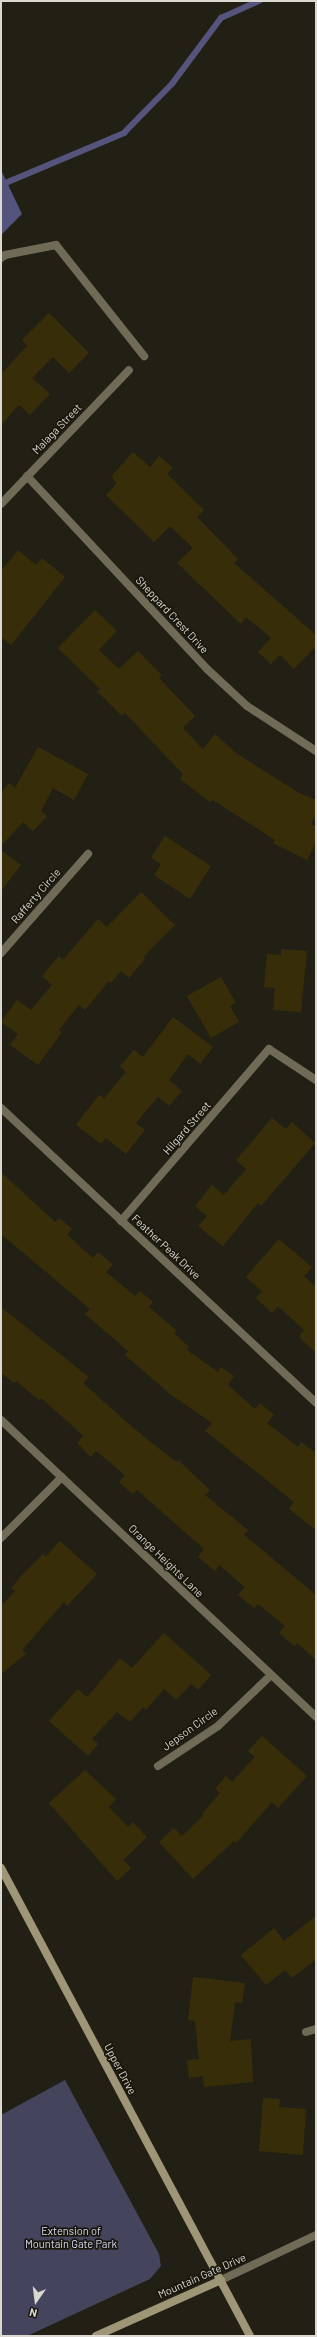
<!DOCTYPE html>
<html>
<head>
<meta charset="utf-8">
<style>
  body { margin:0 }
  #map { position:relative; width:317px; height:2337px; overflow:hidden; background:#222015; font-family:Barlow,sans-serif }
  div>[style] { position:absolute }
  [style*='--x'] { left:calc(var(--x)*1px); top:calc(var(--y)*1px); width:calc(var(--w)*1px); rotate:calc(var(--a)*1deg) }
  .green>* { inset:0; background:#44445d }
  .water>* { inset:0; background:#54547d }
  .stream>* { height:5.5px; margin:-2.75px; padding:0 2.75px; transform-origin:2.75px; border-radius:2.75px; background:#54547d }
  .building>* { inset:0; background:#372e09 }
  .lane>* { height:8px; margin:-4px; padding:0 4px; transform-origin:4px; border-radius:4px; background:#706b57 }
  .street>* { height:8px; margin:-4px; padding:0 4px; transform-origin:4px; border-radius:4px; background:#706b57 }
  .secondary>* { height:8px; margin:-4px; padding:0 4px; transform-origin:4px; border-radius:4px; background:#9e9676 }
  span { translate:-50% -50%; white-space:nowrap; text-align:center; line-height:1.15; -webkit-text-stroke:3.5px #19160c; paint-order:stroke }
  .street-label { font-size:11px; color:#dad8d1 }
  .park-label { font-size:11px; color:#d7d8f4 }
  .frame { position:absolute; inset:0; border:2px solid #dad8d1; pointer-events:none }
  .north { position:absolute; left:16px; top:2281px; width:40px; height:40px; -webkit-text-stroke:3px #19160c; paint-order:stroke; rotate:194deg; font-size:11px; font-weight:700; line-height:16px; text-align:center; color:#dad8d1 }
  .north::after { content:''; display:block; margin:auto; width:14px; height:18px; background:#dad8d1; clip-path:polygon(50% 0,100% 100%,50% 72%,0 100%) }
</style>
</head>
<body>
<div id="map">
  <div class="green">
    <i style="clip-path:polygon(65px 2080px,159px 2254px,161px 2266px,150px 2279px,27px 2336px,1px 2336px,1px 2115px)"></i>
  </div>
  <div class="water">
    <i style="clip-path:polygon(1px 170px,22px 214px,1px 235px)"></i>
  </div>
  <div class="stream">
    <i style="--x:1;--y:185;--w:134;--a:-22.9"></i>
    <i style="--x:124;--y:133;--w:69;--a:-45.6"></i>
    <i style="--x:172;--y:84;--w:82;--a:-53.4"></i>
    <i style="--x:221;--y:18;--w:42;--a:-24.1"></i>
  </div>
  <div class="building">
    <i style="clip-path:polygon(49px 313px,89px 353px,69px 373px,53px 357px,32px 378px,50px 394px,30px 415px,19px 405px,1px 425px,1px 374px,27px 346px,22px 340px)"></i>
    <i style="clip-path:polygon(133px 452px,150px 467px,159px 456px,173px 468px,167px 474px,204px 510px,197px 517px,238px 559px,234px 563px,316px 635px,316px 646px,294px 669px,280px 655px,271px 664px,258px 652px,271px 638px,246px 617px,241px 624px,177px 563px,193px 548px,170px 526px,154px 542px,106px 495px,117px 483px,111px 477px)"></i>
    <i style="clip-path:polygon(18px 550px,36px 565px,42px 558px,65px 577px,11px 645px,1px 637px,1px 571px)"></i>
    <i style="clip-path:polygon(95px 610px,117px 631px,99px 650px,119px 669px,138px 651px,162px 675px,159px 678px,195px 716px,183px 728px,203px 749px,215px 734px,236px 753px,299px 793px,316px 800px,316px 815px,311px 824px,316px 827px,316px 843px,307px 860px,273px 843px,275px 840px,213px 800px,210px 802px,180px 779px,183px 774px,125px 713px,122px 716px,97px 691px,100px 689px,58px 648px)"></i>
    <i style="clip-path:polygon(38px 747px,88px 774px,74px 800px,53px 788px,41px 811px,47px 816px,33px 831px,23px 822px,1px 846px,1px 793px,9px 783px,15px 788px)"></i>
    <i style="clip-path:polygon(165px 836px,211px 866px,190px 899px,154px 875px,161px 864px,151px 858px)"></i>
    <i style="clip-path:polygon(1px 850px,21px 865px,1px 891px)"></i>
    <i style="clip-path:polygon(141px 892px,175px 925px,143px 957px,145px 959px,129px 978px,121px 971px,111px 983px,109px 981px,85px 1010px,79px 1005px,59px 1030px,62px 1032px,38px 1065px,10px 1045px,18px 1034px,1px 1022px,17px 1000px,31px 1010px,52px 985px,42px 976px,59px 956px,63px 960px,98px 919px,107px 927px)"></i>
    <i style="clip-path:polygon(281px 949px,307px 951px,301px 1012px,273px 1010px,275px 988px,264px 987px,267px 954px,281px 955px)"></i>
    <i style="clip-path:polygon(221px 977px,236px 1003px,230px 1006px,239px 1022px,211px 1038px,187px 996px)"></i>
    <i style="clip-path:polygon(173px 1017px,213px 1047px,200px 1064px,188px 1054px,169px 1080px,182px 1091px,169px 1106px,158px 1097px,136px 1123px,145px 1130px,126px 1154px,106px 1138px,101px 1144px,76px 1125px,99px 1095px,104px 1098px,126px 1072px,120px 1066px,134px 1050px,143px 1057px)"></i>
    <i style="clip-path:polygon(272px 1118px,286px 1129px,292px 1122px,315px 1143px,261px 1206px,258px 1203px,223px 1246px,198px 1226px,207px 1216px,195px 1206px,212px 1185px,224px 1195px,246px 1169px,236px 1160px)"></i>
    <i style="clip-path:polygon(1px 1172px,55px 1222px,59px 1218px,72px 1229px,67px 1235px,93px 1258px,98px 1252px,113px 1265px,106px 1272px,135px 1296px,140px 1291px,153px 1302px,149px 1307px,176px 1330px,174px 1333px,189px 1347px,187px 1350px,218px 1372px,221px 1367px,234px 1376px,228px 1385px,255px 1409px,260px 1403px,274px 1415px,267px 1423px,298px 1447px,301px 1442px,316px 1453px,316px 1530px,289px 1509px,294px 1502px,205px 1431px,212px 1423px,170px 1394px,125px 1355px,128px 1351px,85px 1314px,90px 1309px,1px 1234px)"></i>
    <i style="clip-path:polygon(279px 1239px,312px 1267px,304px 1276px,316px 1287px,316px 1353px,299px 1337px,304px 1330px,278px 1306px,272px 1313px,256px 1298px,262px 1291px,246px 1277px)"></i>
    <i style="clip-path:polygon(1px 1307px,89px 1377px,83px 1383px,132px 1427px,176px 1462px,178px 1460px,210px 1490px,205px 1495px,248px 1530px,244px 1535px,316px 1595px,316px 1660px,297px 1643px,294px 1646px,279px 1633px,285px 1626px,258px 1604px,254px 1608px,238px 1595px,245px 1587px,219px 1565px,215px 1571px,198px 1557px,204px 1549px,137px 1490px,133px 1494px,119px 1482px,125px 1475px,96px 1451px,91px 1457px,77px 1443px,83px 1436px,66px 1420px,41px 1398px,39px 1400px,16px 1381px,14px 1383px,1px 1373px)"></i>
    <i style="clip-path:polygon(60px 1541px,97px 1574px,67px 1606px,64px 1602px,22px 1650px,26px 1654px,1px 1674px,1px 1606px,15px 1591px,11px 1588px,23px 1574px,43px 1554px,46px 1556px)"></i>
    <i style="clip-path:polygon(164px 1633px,211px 1675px,198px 1690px,191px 1684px,176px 1700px,164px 1689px,146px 1710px,143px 1707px,130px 1722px,117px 1712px,92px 1739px,98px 1744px,88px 1756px,49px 1721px,78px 1689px,87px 1697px,120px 1658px,132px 1668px)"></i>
    <i style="clip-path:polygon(262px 1736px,307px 1776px,278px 1808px,272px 1802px,236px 1843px,234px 1841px,193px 1879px,159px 1842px,174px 1828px,182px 1836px,204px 1815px,202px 1814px,220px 1793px,215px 1789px,226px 1776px,232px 1782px,255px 1757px,248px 1751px)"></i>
    <i style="clip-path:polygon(85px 1770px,116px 1799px,109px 1807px,128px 1827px,133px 1822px,147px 1837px,123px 1860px,131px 1868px,117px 1881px,49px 1803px)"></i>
    <i style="clip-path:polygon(316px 1916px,316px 1959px,292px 1978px,285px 1970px,266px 1985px,241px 1955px,274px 1928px,284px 1941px)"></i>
    <i style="clip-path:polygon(193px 1977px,245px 1983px,242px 2003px,235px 2002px,230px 2041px,251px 2039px,253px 2082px,204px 2087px,203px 2076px,189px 2078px,187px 2060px,199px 2059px,195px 2021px,188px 2020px)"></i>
    <i style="clip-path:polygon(263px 2098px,280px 2099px,279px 2107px,306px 2109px,303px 2155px,259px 2151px)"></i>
  </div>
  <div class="lane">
    <i style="--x:1;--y:258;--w:5;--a:-37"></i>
    <i style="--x:5;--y:255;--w:52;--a:-11.1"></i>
    <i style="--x:56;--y:245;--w:142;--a:51.6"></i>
  </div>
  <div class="street">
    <i style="--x:27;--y:476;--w:264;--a:47"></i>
    <i style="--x:207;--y:669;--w:54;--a:42.8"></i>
    <i style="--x:247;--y:706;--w:82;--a:33.1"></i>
    <i style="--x:1;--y:504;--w:185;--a:-46.3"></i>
    <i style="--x:1;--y:953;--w:132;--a:-48.7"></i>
    <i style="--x:1;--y:1108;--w:432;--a:43.1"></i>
    <i style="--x:121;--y:1221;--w:227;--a:-49.3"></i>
    <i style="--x:269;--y:1049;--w:56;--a:33.4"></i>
    <i style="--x:1;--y:1420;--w:433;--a:43.3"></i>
    <i style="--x:1;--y:1538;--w:86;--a:-45"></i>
    <i style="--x:158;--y:1766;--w:72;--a:-33.7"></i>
    <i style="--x:218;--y:1726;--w:72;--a:-43.9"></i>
    <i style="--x:306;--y:2032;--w:10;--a:-17"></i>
    <i style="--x:221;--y:2280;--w:105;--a:-25.3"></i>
  </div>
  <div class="secondary">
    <i style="--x:1;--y:1868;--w:530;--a:61.98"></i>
    <i style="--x:96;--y:2336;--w:137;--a:-24.1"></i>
  </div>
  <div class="street-label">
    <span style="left:57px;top:429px;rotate:-46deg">Malaga Street</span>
    <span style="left:172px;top:615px;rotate:47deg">Sheppard Crest Drive</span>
    <span style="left:36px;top:896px;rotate:-49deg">Rafferty Circle</span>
    <span style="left:187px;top:1128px;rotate:-49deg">Hilgard Street</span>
    <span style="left:166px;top:1247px;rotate:43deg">Feather Peak Drive</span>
    <span style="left:166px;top:1561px;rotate:44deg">Orange Heights Lane</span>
    <span style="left:190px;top:1729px;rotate:-36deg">Jepson Circle</span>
    <span style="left:120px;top:2069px;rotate:62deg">Upper Drive</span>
    <span style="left:202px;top:2276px;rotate:-24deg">Mountain Gate Drive</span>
  </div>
  <div class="park-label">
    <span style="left:71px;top:2238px">Extension of<br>Mountain Gate Park</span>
  </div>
  <div class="frame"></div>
  <div class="north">N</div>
</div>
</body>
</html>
